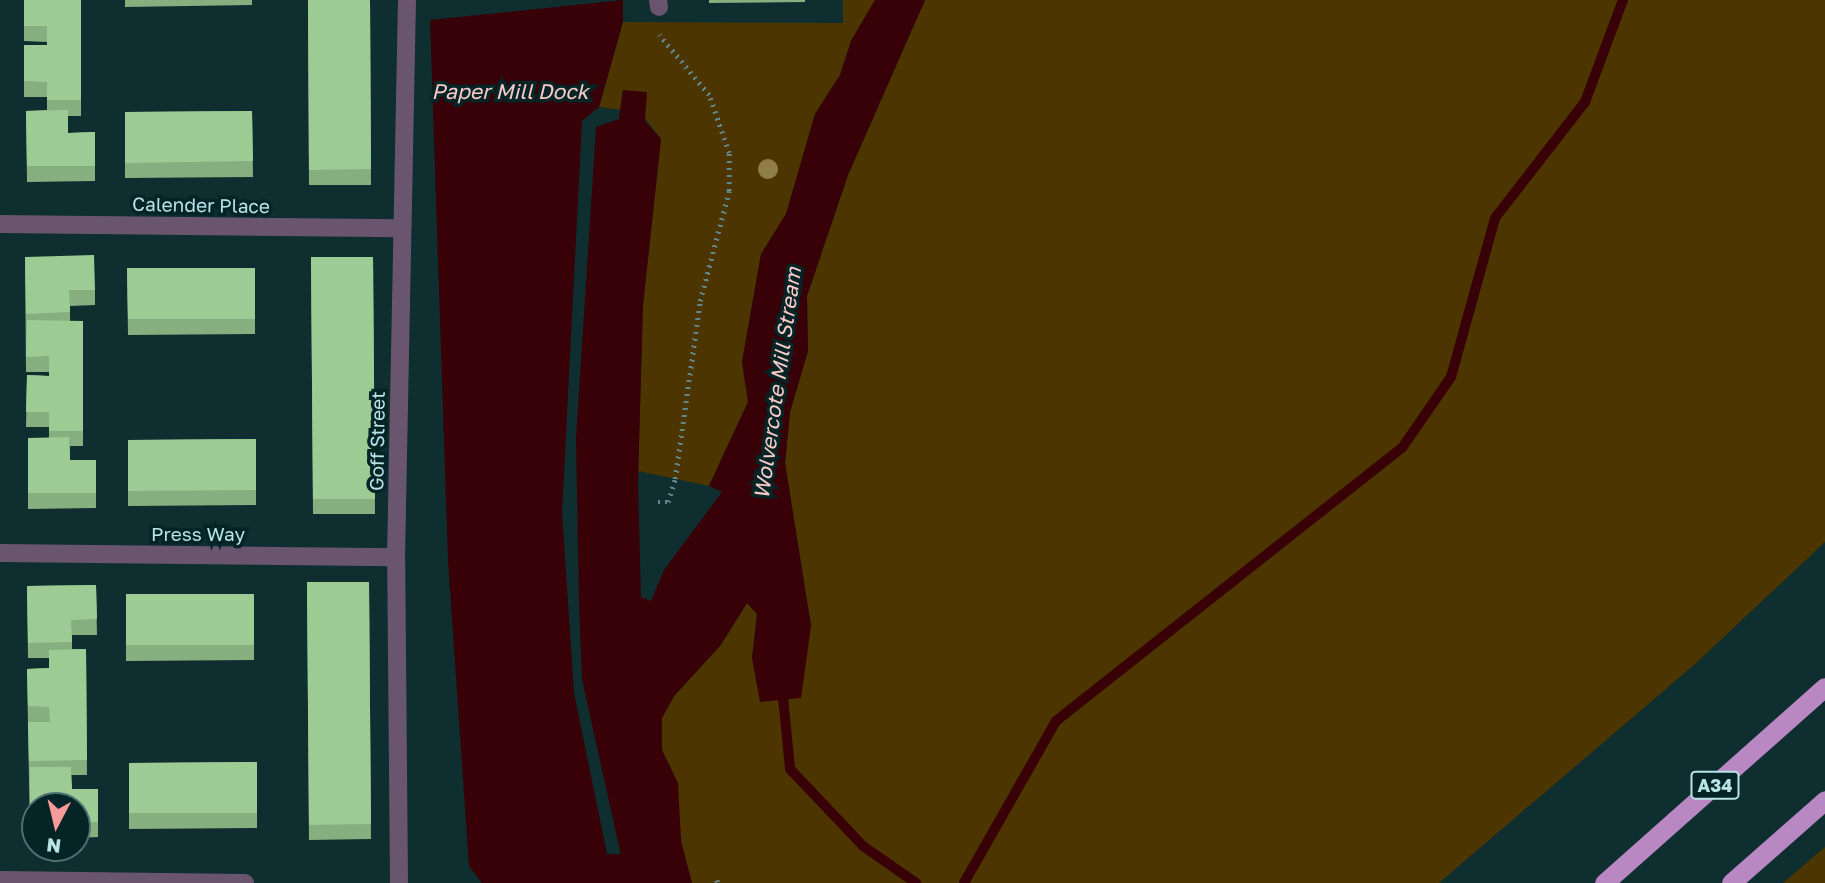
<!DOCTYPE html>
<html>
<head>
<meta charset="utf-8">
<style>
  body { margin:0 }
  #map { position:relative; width:1825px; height:883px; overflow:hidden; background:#0e2e30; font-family:"Golos Text",sans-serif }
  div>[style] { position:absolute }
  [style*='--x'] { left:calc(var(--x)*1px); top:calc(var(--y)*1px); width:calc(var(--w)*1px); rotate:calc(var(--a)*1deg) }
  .green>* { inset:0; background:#4d3500 }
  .water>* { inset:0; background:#380107 }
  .stream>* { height:10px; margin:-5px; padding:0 5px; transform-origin:5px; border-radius:5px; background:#380107 }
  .canal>* { height:38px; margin:-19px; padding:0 19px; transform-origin:19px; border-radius:19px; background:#380107 }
  .path>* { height:4.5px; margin-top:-2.25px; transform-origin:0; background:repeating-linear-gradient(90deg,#61878a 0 2px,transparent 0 7px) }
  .minor>* { height:18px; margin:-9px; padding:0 9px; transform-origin:9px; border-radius:9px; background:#6a556e }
  .trunk>* { height:19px; margin:-9.5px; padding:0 9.5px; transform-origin:9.5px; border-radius:9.5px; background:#b988c2 }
  .trees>* { width:20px; height:20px; margin:-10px; border-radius:50%; background:#8f7f46 }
  .wall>* { inset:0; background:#86af7f }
  .building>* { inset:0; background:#9ccc94 }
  span { translate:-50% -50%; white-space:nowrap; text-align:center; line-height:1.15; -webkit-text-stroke:7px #042426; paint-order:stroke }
  .shield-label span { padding:2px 5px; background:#042426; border:2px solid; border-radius:5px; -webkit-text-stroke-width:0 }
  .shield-label { font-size:18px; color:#b8e4e7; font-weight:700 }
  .street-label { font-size:19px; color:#b8e4e7 }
  .water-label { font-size:21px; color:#facac7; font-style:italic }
  .north { position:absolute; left:21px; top:792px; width:70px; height:70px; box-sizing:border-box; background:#042426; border:2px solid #4c7173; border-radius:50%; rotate:187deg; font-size:19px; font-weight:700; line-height:28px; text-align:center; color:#b8e4e7 }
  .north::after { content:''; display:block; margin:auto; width:24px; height:32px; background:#f59b99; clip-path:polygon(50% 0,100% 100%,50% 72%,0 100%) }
</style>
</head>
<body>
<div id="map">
  <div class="green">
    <i style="clip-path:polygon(843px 0,875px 0,851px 41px,840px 75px,815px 114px,786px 214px,761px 254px,742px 362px,748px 402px,709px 486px,638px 471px,643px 305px,661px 139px,623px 90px,620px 110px,599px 107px,623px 22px,843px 23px)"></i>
    <i style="clip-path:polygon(925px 0,1825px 0,1825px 542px,1694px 665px,1439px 883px,692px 883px,681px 841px,677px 783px,662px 750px,662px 718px,674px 696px,720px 646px,747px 603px,757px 614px,752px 658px,757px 675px,811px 626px,785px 463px,790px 412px,808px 351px,807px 296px,848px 175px)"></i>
    <i style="clip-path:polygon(1825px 847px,1825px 883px,1783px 883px)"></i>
  </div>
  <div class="water">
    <i style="clip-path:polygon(623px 0,623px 22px,599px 107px,582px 121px,562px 512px,574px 693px,613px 883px,482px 883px,469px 866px,448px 561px,430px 20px)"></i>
    <i style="clip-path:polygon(875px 0,925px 0,848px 175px,807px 296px,808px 351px,790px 412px,785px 463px,811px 626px,801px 698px,760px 702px,752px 658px,757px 614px,747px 603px,720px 646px,674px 696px,662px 718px,662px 750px,678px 783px,681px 841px,692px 883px,627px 883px,582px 679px,579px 605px,576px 438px,596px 127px,619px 119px,623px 90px,647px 92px,645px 121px,661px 139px,643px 305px,638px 483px,641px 597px,651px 601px,664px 570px,722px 492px,709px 486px,748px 402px,742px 362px,761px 254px,786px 214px,815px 114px,840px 75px,851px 41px)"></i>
  </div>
  <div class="stream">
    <i style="--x:782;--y:687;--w:82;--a:84.4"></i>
    <i style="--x:790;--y:769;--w:106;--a:46.5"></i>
    <i style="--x:863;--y:846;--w:65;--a:34.9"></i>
    <i style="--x:964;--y:883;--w:186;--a:-60.4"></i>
    <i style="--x:1056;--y:721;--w:441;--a:-38.3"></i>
    <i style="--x:1402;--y:448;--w:86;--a:-55.4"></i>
    <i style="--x:1451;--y:377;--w:165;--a:-74.5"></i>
    <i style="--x:1495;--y:218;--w:147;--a:-52.2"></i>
    <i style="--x:1585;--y:102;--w:109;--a:-69.6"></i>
  </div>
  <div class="canal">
    <i style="--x:611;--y:873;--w:43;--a:0"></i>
  </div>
  <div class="path">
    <i style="--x:658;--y:502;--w:10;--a:0"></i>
    <i style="--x:668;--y:502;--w:24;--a:-73"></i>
    <i style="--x:675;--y:479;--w:180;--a:-82"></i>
    <i style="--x:700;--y:301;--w:114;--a:-75.2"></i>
    <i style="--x:729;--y:191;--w:38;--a:-90"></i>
    <i style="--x:729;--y:153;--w:61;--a:-109"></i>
    <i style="--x:709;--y:95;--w:78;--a:-129.8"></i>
    <i style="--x:717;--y:880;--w:3;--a:72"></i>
  </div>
  <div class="minor">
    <i style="--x:658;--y:0;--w:7;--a:82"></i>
    <i style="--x:0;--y:224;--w:401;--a:0.6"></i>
    <i style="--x:0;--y:553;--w:396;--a:0.6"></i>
    <i style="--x:1;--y:880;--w:244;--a:0.7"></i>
    <i style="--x:399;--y:883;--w:326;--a:-90.5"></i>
    <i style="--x:396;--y:557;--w:557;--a:-88.87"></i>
  </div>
  <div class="trunk">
    <i style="--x:1604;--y:883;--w:295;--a:-41.6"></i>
    <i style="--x:1731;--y:883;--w:125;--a:-41.4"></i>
  </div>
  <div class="trees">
    <i style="left:768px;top:169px"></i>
  </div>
  <div class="wall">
    <i style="clip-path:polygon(24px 0,81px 0,81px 116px,68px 116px,68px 133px,95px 132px,95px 181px,27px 182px,26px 111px,47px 110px,47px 97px,24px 97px,24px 45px,47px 45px,47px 42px,24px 41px)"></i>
    <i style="clip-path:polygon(125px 0,252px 0,252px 5px,125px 7px)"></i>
    <i style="clip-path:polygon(308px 0,370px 0,371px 185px,309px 185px)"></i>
    <i style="clip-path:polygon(709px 0,805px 0,805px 2px,709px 3px)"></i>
    <i style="clip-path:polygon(252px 111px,253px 177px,125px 178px,125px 112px)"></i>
    <i style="clip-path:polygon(25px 257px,95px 290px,95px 305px,70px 306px,70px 321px,83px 321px,83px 446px,70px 446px,70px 460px,96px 460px,96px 508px,28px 509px,28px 438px,49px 438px,49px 427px,26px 427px,27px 375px,49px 376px,49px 372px,26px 372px)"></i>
    <i style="clip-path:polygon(311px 257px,373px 257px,375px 514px,313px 514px)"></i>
    <i style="clip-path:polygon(127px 268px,255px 268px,255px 334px,128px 335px)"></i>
    <i style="clip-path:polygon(256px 439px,256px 505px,128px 506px,128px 440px)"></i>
    <i style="clip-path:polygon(307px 582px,369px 582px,371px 839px,309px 840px)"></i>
    <i style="clip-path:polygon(96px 585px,97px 635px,72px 635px,72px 649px,86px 649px,87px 775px,71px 775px,72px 789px,98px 789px,98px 837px,77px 838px,77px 806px,35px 806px,35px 838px,30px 839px,27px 669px,49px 668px,49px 658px,28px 658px,27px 586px)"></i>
    <i style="clip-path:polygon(126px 594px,254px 594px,254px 660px,126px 661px)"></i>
    <i style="clip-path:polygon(257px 762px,257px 828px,129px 829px,129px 763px)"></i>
  </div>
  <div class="building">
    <i style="clip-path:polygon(24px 0,81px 0,81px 100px,47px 100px,47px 82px,24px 81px,24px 45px,47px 45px,47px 26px,24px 26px)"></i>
    <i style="clip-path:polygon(308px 0,370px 0,371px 169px,309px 170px)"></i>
    <i style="clip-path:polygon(68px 110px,68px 133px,95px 132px,95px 166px,27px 166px,26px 111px)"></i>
    <i style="clip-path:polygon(252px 111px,253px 161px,125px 163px,125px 112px)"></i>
    <i style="clip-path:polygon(94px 255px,95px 290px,69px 290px,70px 312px,26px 314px,25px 257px)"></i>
    <i style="clip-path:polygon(311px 257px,373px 257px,375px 499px,313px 499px)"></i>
    <i style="clip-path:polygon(127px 268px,255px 268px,255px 319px,128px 319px)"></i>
    <i style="clip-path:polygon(27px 320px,83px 321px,83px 431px,49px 431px,49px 412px,26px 412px,27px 375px,49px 376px,49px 356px,26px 357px)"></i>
    <i style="clip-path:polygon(69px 437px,70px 460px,96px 460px,96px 493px,28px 493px,28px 438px)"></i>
    <i style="clip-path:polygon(256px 439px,256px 490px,128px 491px,128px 440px)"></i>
    <i style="clip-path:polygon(307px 582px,369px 582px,371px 824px,309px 825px)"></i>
    <i style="clip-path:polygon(96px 585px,97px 619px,71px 620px,72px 642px,28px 643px,27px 586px)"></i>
    <i style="clip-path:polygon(126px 594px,254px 594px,254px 645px,126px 645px)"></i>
    <i style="clip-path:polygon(86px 649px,87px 760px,29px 761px,28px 722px,50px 722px,49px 707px,28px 706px,27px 669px,49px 668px,49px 650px)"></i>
    <i style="clip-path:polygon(257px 762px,257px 813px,129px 813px,129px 763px)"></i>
    <i style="clip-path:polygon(30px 767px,71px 767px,72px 789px,98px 789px,98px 822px,77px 822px,77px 806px,35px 806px,35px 823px,30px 823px)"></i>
  </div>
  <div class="shield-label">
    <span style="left:1715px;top:785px">A34</span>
  </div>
  <div class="street-label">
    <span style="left:201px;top:205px;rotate:1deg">Calender Place</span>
    <span style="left:377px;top:441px;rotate:-89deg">Goff Street</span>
    <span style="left:198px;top:534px">Press Way</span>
  </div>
  <div class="water-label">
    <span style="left:510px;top:91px">Paper Mill Dock</span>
    <span style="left:777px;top:383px;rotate:-82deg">Wolvercote Mill Stream</span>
  </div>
  <div class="north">N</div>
</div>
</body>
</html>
